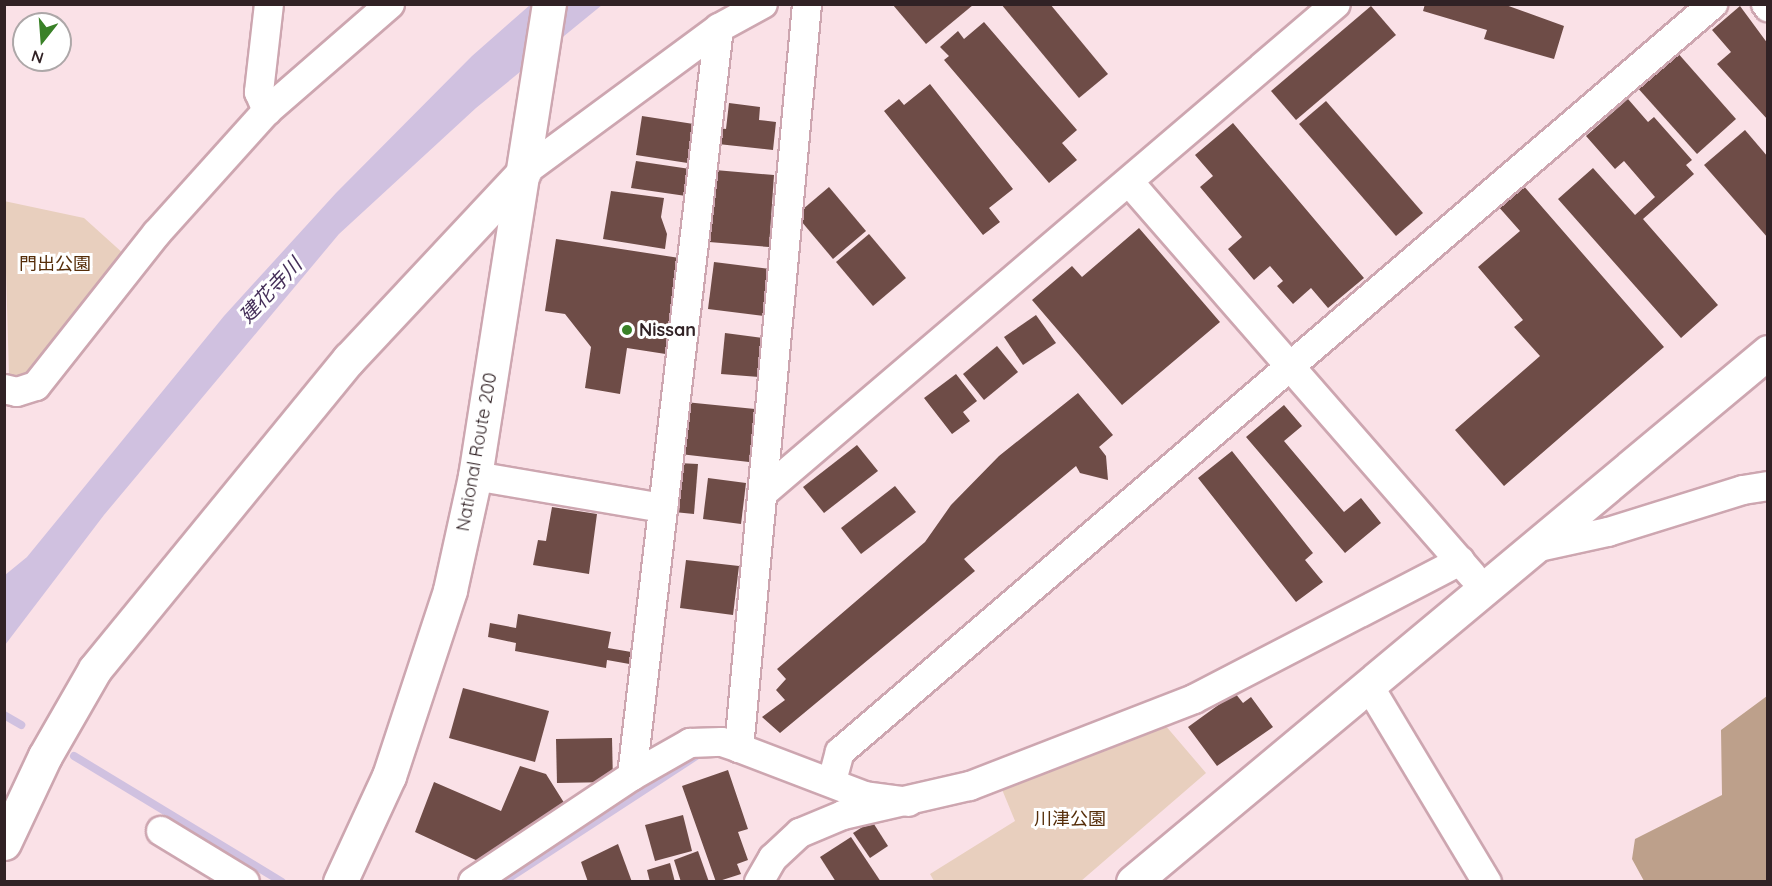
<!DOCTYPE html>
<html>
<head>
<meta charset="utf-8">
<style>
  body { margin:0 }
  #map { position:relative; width:1772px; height:886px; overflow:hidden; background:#fae1e7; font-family:Quicksand,"Noto Sans JP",sans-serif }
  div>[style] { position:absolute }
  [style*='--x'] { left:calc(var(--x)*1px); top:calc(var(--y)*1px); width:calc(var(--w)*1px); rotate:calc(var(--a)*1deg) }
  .green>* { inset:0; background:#e8cfbe }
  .forest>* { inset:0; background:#bda08b }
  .water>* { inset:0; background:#d0c1e0 }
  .stream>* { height:8px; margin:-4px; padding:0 4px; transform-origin:4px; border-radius:4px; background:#d0c1e0 }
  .building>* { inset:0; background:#6e4c47 }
  .roads { filter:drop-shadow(2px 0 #cda6b0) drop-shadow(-2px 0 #cda6b0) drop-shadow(0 2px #cda6b0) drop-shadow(0 -2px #cda6b0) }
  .minor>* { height:28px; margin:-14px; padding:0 14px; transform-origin:14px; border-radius:14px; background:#fff }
  .tertiary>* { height:33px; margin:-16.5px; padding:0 16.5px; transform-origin:16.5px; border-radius:16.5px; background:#fff }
  .trunk>* { height:33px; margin:-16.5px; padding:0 16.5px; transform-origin:16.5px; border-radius:16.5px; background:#fff }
  .dots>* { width:16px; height:16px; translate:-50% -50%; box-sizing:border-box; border:3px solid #fff; border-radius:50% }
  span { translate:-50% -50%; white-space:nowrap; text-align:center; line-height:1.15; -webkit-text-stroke:6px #fff; paint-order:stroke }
  .park-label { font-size:18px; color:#552d09 }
  .poi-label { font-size:18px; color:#312225; font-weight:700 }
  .left { translate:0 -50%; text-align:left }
  .street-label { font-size:18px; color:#312225 }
  .water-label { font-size:20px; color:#452f59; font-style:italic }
  .frame { position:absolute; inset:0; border:6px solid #312225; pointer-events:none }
  .north { position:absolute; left:12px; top:12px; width:60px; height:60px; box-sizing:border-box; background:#fff; border:2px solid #ada7a8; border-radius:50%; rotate:197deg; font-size:16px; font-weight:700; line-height:24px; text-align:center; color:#312225 }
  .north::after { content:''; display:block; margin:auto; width:21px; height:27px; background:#398127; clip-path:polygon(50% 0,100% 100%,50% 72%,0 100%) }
</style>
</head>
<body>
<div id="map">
  <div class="green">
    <i style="clip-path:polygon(4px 201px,84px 218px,125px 255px,33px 377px,22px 380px,9px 376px)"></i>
    <i style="clip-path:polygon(1165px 725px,1206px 773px,1081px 881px,934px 881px,930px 874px,1015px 821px,1001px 787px)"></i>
  </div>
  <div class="forest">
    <i style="clip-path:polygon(1767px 696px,1767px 881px,1644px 881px,1632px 859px,1635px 839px,1722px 795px,1721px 730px)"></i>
  </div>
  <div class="water">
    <i style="clip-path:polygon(530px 5px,602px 5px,476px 108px,339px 234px,104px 515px,5px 645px,5px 575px,27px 557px,224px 316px,336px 193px,472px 56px)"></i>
  </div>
  <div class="stream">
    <i style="--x:4;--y:715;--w:20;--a:30"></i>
    <i style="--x:74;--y:756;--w:243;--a:31.2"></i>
    <i style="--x:503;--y:882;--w:233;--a:-33.1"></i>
  </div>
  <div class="building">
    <i style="clip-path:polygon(1001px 4px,1050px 4px,1108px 74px,1079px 98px)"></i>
    <i style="clip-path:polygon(1425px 4px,1503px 4px,1564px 26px,1554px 59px,1484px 39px,1487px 30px,1423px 11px)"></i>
    <i style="clip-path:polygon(893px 5px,973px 5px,926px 44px)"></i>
    <i style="clip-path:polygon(1371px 6px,1396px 35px,1296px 120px,1271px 91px)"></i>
    <i style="clip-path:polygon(1740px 6px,1768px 44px,1768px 120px,1717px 64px,1731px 52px,1712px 30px)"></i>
    <i style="clip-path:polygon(984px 22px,1077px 130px,1062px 143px,1077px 160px,1049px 183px,944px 60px,949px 56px,940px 47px,958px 31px,964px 39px)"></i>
    <i style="clip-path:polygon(1676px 51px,1736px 119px,1697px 154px,1636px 86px)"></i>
    <i style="clip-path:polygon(930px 84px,1013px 189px,989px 208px,1000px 222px,983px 235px,884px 111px,899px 99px,904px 105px)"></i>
    <i style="clip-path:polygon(1628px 99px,1648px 122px,1654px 117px,1692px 160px,1686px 165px,1694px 174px,1643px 219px,1718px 305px,1681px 338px,1558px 199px,1593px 168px,1635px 215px,1655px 197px,1624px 161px,1615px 169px,1586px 136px)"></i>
    <i style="clip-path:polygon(1326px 101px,1423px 213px,1396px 236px,1299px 124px)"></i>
    <i style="clip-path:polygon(729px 103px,760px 107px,759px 120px,776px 122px,773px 150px,718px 144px,719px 128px,726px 129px)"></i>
    <i style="clip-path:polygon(642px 116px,700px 125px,694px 164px,636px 155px)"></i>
    <i style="clip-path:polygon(1233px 123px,1364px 278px,1328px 308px,1311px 288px,1293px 304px,1277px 286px,1283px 281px,1270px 266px,1254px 280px,1228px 249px,1242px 237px,1200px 187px,1213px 176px,1195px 155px)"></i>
    <i style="clip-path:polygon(1745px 130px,1768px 157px,1768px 238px,1704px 165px)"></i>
    <i style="clip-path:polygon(636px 161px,690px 169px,686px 196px,631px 188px)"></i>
    <i style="clip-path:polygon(715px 170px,774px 175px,769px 247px,709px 242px)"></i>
    <i style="clip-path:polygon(1522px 184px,1664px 347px,1504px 486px,1455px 430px,1540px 356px,1514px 327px,1523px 320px,1478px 267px,1520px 231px,1497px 205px)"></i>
    <i style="clip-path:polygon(829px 187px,866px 231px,833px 259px,796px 215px)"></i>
    <i style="clip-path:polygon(611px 191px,664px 198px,661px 217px,667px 234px,665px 249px,603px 239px)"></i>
    <i style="clip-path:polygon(1139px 228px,1220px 322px,1122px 405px,1032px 300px,1072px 266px,1082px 277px)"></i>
    <i style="clip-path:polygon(869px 234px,906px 278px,873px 306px,836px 262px)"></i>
    <i style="clip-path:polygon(556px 239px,686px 259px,672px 355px,627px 348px,620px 394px,585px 388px,591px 347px,565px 314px,545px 311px)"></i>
    <i style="clip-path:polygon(714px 262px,770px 269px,764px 316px,708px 309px)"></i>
    <i style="clip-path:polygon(1036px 315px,1056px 343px,1023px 365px,1004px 337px)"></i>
    <i style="clip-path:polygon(725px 333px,763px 338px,759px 377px,721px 374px)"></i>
    <i style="clip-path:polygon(997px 346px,1018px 372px,984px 400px,963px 374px)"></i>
    <i style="clip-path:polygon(956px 374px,977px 401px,963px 412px,970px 421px,952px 434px,924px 398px)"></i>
    <i style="clip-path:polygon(1078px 393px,1113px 435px,1099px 447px,1106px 456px,1108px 480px,1080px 473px,1076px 466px,964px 559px,975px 571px,780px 733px,762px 717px,785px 700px,776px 690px,786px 679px,777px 669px,925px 542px,951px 505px,999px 456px)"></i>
    <i style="clip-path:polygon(685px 402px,755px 409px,749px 462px,680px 454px)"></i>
    <i style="clip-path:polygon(1284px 405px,1302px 426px,1284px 441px,1344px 512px,1361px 498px,1381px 523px,1345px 553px,1246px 437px)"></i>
    <i style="clip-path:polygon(857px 445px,878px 471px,824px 513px,803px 487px)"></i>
    <i style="clip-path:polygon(1232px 451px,1313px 553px,1305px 560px,1323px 582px,1296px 602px,1198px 478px)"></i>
    <i style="clip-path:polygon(678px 463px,698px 464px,694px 514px,674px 512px)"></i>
    <i style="clip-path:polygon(708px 478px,746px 483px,741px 524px,703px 519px)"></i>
    <i style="clip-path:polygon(895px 486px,916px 512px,861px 554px,841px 528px)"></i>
    <i style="clip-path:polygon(552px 507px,597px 514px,589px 574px,533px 565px,538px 540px,546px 541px)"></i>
    <i style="clip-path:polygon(686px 560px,739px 566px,733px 615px,680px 608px)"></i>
    <i style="clip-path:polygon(518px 614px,611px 632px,608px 648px,637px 653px,635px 665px,607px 660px,606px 668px,515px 651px,516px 643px,488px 637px,490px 623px,516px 628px)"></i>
    <i style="clip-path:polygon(463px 688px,549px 711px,535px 762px,449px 738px)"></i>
    <i style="clip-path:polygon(1235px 693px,1243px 703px,1251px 697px,1273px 727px,1217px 766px,1188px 727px)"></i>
    <i style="clip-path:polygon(612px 738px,613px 782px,557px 783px,556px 739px)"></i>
    <i style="clip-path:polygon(520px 766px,546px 774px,568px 809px,480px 862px,415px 832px,434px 782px,501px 811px)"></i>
    <i style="clip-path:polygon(728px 770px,748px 829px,738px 832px,748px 860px,737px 864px,741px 874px,716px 882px,682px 786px)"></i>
    <i style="clip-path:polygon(683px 815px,692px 851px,655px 861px,645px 825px)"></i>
    <i style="clip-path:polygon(872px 821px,888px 846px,870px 858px,853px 833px)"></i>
    <i style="clip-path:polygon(851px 837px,881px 882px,836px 882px,820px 857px)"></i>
    <i style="clip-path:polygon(618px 844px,632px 882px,588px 882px,581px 862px)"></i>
    <i style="clip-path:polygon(698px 851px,709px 882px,681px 882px,674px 860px)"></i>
    <i style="clip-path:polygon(670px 863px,675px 882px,650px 882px,647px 870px)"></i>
  </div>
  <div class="roads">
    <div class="minor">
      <i style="--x:269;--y:4;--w:89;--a:96.5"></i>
      <i style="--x:259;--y:92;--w:21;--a:67"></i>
      <i style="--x:267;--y:111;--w:163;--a:-41"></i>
      <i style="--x:807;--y:4;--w:747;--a:95.22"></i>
      <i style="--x:739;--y:748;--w:135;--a:20.9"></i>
      <i style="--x:865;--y:796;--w:44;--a:7.8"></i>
      <i style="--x:1766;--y:4;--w:4;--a:56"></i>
      <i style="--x:524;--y:172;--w:242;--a:-36.4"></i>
      <i style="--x:719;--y:28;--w:50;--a:-28.6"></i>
      <i style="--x:1130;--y:183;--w:520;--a:48.9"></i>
      <i style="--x:4;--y:389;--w:13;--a:13"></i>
      <i style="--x:17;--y:392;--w:20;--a:-18"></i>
      <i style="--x:36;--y:386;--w:195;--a:-51.7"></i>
      <i style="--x:157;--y:233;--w:164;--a:-48"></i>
      <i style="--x:475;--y:476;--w:191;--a:9.7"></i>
      <i style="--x:763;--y:493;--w:753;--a:-40.48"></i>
      <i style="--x:1534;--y:548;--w:76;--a:-12.2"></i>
      <i style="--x:1608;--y:532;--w:141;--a:-17.3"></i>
      <i style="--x:1743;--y:490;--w:25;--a:-9"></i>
      <i style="--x:1369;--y:686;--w:229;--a:59"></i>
      <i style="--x:632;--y:776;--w:67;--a:-29.6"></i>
      <i style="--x:690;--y:743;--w:32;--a:-2"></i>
      <i style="--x:722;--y:742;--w:18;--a:19"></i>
      <i style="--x:832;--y:781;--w:30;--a:-75"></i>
      <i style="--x:840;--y:752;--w:1150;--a:-40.59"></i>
      <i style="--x:161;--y:831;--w:98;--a:31.3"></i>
      <i style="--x:473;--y:882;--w:191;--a:-33.7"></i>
      <i style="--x:632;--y:776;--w:753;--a:-83.37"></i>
      <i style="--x:759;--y:882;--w:28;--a:-60"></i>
      <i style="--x:773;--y:858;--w:37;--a:-43"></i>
      <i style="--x:800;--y:833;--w:47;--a:-22.7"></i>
      <i style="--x:843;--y:815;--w:130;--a:-12.9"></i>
      <i style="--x:970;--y:786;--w:240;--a:-21.2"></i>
      <i style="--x:1194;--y:699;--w:300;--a:-27.4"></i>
    </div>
    <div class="tertiary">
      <i style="--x:4;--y:843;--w:96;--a:-64.8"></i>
      <i style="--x:45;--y:756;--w:100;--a:-60.1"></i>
      <i style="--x:95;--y:669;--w:401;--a:-50.7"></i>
      <i style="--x:349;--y:359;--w:256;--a:-46.9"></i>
      <i style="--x:1133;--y:882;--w:827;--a:-39.85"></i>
    </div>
    <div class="trunk">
      <i style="--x:340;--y:882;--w:117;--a:-65.2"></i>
      <i style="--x:389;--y:776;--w:196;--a:-71.8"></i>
      <i style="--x:450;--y:590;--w:117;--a:-77.6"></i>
      <i style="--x:475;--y:476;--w:478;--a:-81.1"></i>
    </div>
  </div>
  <div class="dots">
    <i style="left:627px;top:330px;background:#398127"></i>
  </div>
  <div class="park-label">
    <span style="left:55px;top:264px">門出公園</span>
    <span style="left:1070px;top:819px">川津公園</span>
  </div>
  <div class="poi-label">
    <span class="left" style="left:639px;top:330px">Nissan</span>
  </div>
  <div class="street-label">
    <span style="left:477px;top:452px;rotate:-80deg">National Route 200</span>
  </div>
  <div class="water-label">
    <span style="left:270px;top:290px;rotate:-47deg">建花寺川</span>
  </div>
  <div class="frame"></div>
  <div class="north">N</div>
</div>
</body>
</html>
